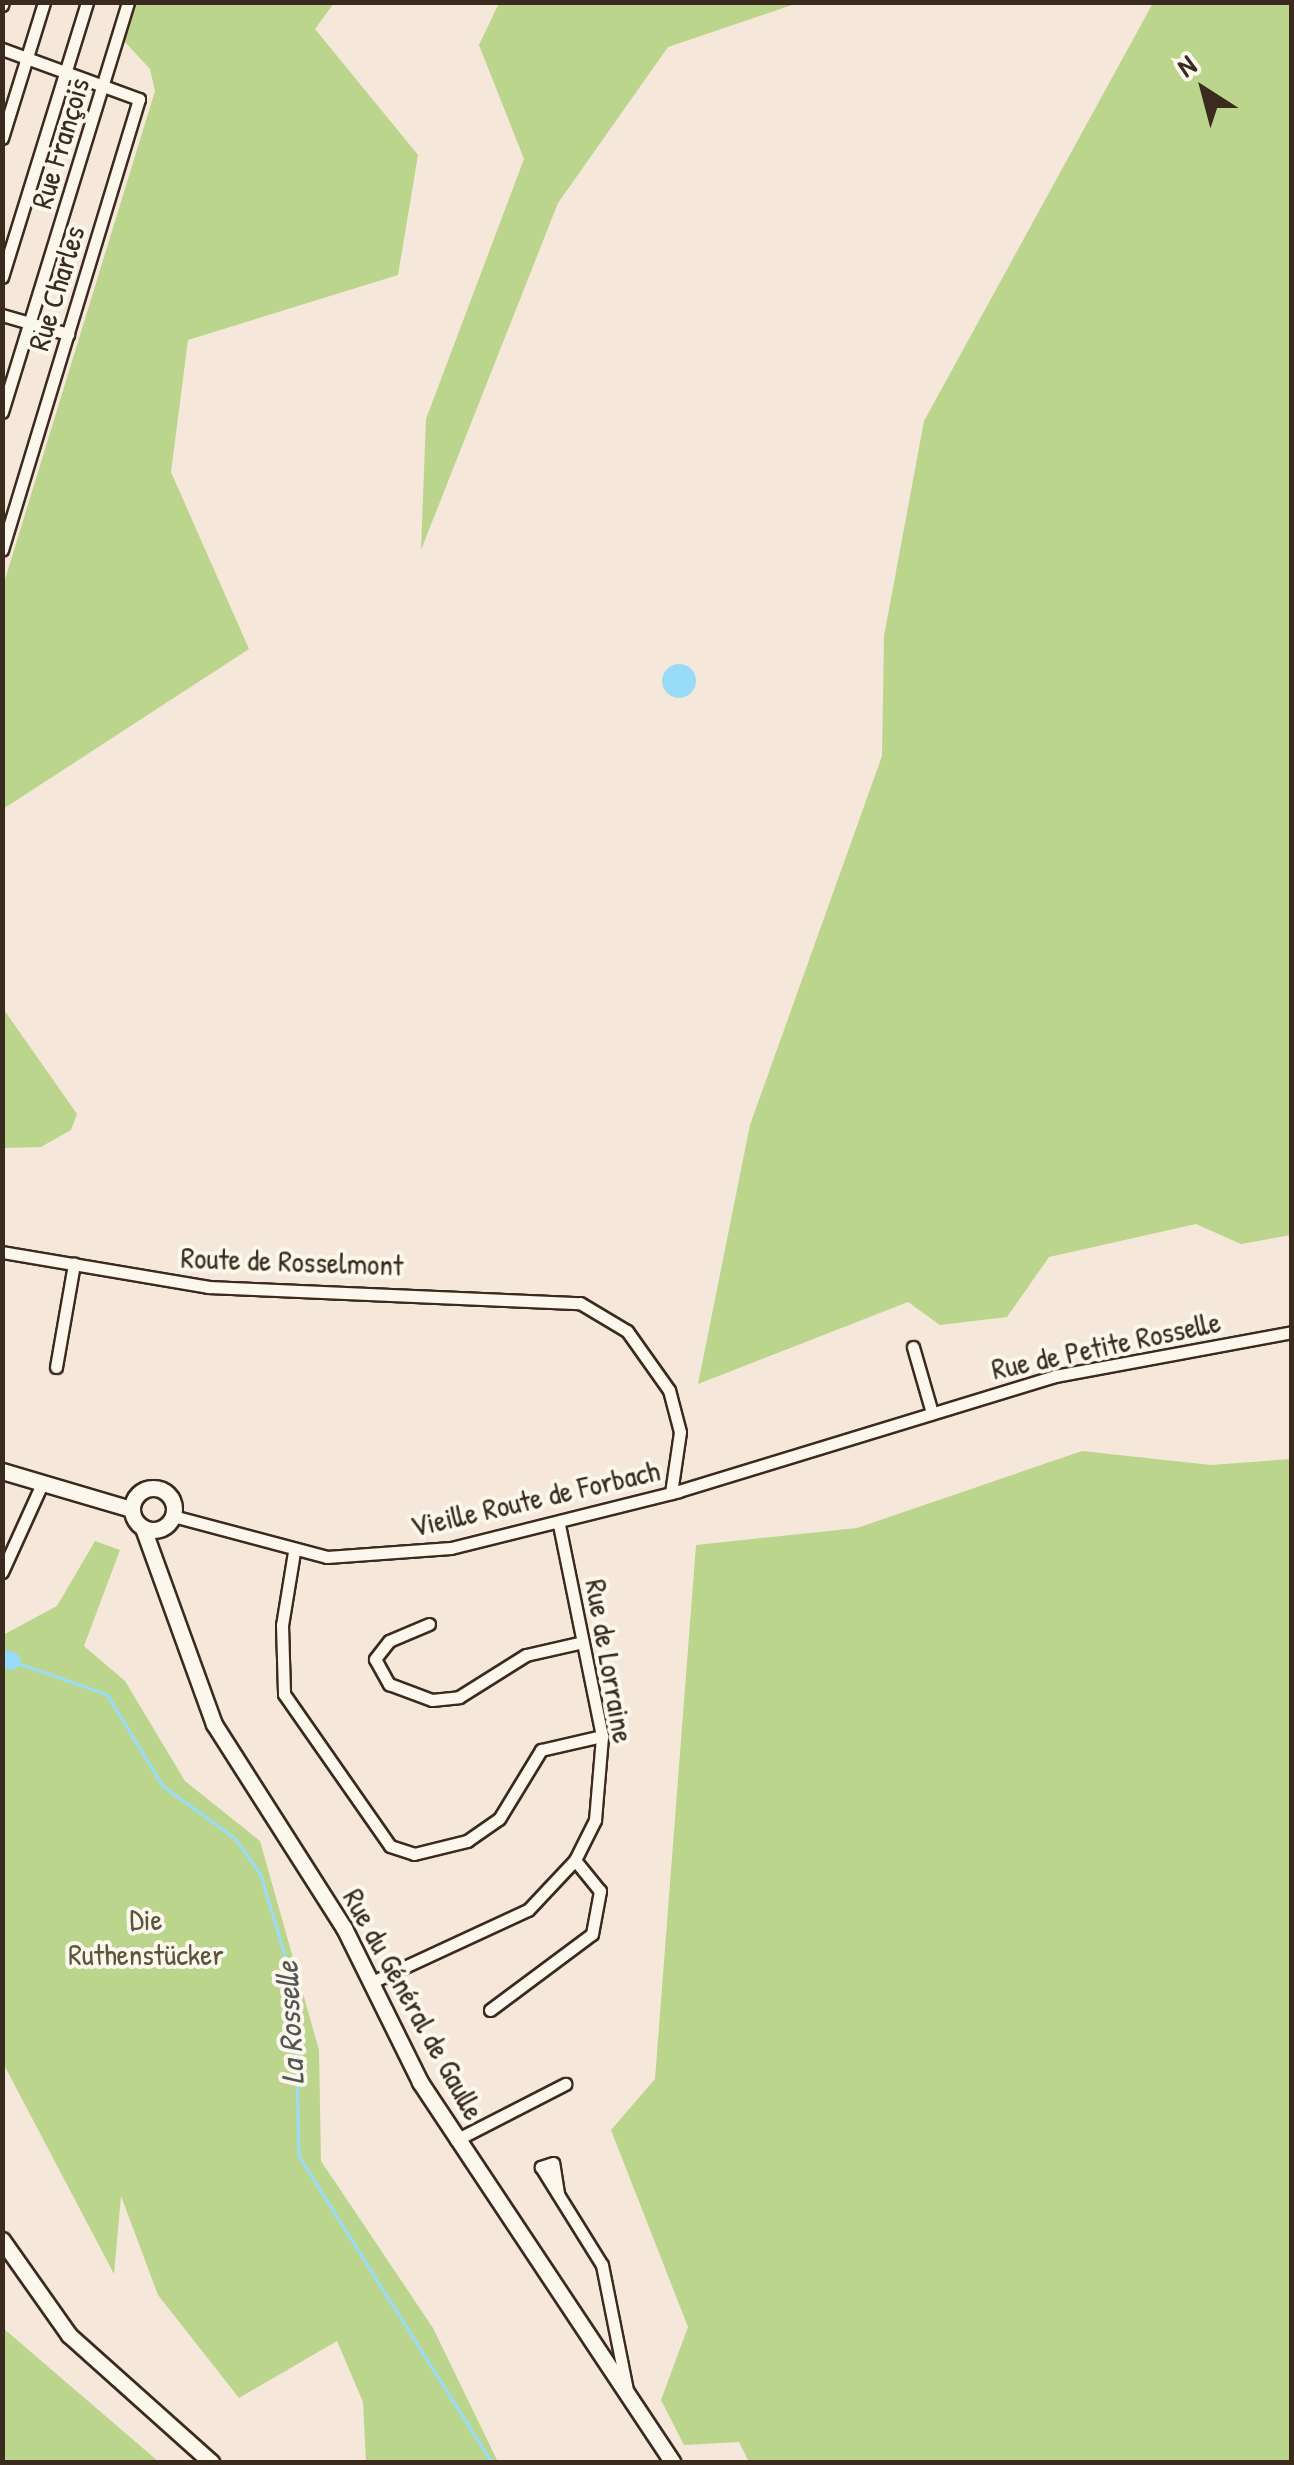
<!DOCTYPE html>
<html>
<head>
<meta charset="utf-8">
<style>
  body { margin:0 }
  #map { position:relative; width:1294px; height:2465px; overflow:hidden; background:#f5e8da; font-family:"Patrick Hand",sans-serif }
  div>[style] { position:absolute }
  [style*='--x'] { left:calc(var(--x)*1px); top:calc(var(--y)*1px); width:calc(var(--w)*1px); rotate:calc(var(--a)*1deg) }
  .green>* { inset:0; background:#bbd58c }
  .water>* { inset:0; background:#98dcfa }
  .round { border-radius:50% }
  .stream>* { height:2.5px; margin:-1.25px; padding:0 1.25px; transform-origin:1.25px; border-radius:1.25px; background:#98dcfa }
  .river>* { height:18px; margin:-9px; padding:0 9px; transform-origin:9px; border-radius:9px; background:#98dcfa }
  .roads { filter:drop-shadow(2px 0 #3b2a1e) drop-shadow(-2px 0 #3b2a1e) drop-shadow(0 2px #3b2a1e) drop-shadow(0 -2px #3b2a1e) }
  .minor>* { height:11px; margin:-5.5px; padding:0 5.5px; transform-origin:5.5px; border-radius:5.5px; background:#fbf7ec }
  .secondary>* { height:15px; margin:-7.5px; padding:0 7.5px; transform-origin:7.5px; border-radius:7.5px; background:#fbf7ec }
  .secondary>.ring { margin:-7.5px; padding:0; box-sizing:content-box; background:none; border:15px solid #fbf7ec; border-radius:50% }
  span { translate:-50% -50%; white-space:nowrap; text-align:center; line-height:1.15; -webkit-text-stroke:8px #fbf7ec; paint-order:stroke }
  .street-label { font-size:30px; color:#3b2a1e }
  .park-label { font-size:30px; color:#5b553a }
  .water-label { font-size:32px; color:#525655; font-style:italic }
  .frame { position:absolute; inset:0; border:5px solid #3b2a1e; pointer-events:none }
  .north { position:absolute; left:1154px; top:40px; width:100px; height:100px; -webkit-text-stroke:8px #fbf7ec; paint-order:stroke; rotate:324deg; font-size:28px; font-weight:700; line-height:40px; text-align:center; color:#3b2a1e }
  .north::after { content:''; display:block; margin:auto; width:35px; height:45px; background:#3b2a1e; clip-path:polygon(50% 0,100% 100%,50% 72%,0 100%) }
</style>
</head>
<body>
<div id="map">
  <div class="green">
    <i style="clip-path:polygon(135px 3px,334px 3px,315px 29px,418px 155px,398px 275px,188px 340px,171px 472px,249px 649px,3px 809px,3px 586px,155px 91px,150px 69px,124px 41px)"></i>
    <i style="clip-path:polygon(499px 3px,798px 3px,668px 47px,558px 203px,421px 550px,426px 419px,524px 159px,479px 45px)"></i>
    <i style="clip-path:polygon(1153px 3px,1291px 3px,1291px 1235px,1241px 1244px,1196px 1224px,1049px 1257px,1007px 1317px,940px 1325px,908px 1302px,698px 1384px,750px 1125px,882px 756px,884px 636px,924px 421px)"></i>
    <i style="clip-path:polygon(2px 1007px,77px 1114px,71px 1130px,41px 1147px,3px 1148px)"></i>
    <i style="clip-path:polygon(1082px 1451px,1211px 1465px,1291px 1459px,1291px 2462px,749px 2462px,739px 2442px,684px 2445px,661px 2400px,688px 2327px,611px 2130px,655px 2079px,696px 1545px,857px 1528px)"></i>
    <i style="clip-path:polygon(95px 1541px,120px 1550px,84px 1646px,125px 1681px,185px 1781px,260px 1841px,319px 2050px,321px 2161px,433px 2328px,498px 2462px,366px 2462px,363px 2402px,337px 2341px,239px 2398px,158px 2295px,121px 2196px,114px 2274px,3px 2063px,3px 1635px,57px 1606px)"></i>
    <i style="clip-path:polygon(3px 2328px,159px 2462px,3px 2462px)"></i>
  </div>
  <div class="water">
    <i class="round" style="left:662px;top:664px;width:34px;height:34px"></i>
  </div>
  <div class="stream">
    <i style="--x:12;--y:1661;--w:101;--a:19.2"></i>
    <i style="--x:107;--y:1694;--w:108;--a:58.7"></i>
    <i style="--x:163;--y:1786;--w:89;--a:35.8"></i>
    <i style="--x:235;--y:1838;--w:45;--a:54.9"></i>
    <i style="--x:261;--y:1875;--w:119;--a:73.4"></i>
    <i style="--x:295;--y:1989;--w:167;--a:88.6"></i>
    <i style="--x:299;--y:2156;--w:362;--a:57.8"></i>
  </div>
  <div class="river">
    <i style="--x:2;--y:1658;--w:10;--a:17"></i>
  </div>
  <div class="roads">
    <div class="minor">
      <i style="--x:2;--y:5;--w:3;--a:-72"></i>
      <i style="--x:2;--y:49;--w:146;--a:20.1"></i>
      <i style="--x:139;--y:99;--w:471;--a:106.9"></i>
      <i style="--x:2;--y:138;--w:142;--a:-72.8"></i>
      <i style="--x:2;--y:277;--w:288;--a:-72.8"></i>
      <i style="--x:2;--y:315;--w:69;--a:16.1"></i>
      <i style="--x:2;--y:412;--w:429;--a:-72.9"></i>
      <i style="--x:2;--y:1252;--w:209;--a:9.6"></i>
      <i style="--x:208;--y:1287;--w:372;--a:2.5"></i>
      <i style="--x:580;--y:1303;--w:55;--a:30.8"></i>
      <i style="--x:627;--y:1331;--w:72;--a:54.6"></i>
      <i style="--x:669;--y:1390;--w:43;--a:75.3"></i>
      <i style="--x:680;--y:1432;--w:62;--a:98.4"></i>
      <i style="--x:913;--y:1347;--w:69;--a:73.9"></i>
      <i style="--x:56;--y:1367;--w:105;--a:-80.1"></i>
      <i style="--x:173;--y:1516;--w:159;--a:14.9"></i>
      <i style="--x:327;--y:1557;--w:124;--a:-4.2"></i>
      <i style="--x:451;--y:1548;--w:235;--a:-14"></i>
      <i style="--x:679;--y:1491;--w:393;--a:-17"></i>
      <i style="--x:1055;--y:1376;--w:241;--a:-10.5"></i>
      <i style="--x:294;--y:1552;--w:74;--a:99.3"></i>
      <i style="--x:282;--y:1625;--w:69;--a:88.3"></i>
      <i style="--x:284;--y:1694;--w:185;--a:55.1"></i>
      <i style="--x:390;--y:1846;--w:25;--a:18"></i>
      <i style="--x:414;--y:1854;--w:55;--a:-13.8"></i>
      <i style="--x:467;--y:1841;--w:39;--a:-35"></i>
      <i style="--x:499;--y:1819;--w:81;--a:-58.7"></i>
      <i style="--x:541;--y:1750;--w:63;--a:-12.9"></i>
      <i style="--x:2;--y:1572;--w:94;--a:-65.6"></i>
      <i style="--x:429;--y:1624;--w:43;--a:157"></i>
      <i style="--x:389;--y:1641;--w:23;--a:128"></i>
      <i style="--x:375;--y:1659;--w:29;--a:61"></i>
      <i style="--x:389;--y:1684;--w:46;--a:20.4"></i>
      <i style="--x:432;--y:1700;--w:27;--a:-6"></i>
      <i style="--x:459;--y:1697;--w:79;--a:-32.1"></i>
      <i style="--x:526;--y:1655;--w:58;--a:-12.8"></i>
      <i style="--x:372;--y:1982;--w:172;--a:-24.8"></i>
      <i style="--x:528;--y:1910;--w:69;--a:-46.8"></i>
      <i style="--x:575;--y:1860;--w:45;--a:-63.4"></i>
      <i style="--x:595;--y:1820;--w:84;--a:-85.2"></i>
      <i style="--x:602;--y:1736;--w:215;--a:-101.5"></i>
      <i style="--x:490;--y:2010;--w:127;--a:-36.7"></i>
      <i style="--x:592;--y:1934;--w:44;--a:-79.5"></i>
      <i style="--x:600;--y:1891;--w:40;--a:-129"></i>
      <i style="--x:456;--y:2140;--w:123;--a:-27.2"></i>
      <i style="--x:558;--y:2193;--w:30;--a:-99"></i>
      <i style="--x:553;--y:2163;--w:13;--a:162"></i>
      <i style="--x:541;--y:2167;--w:115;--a:58.1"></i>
      <i style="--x:602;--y:2265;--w:127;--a:78.7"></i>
    </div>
    <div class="secondary">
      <i style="--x:2;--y:1471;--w:134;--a:16.4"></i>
      <i class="ring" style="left:132px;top:1488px;width:27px;height:27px"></i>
      <i style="--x:143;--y:1528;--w:208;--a:70.1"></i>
      <i style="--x:214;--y:1724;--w:242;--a:57.5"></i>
      <i style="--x:344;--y:1928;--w:172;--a:63.7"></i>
      <i style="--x:420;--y:2082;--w:456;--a:56.4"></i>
      <i style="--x:2;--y:2240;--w:116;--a:54.8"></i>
      <i style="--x:69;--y:2335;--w:191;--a:41.8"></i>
    </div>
  </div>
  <div class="street-label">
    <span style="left:60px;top:143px;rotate:-73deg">Rue François</span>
    <span style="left:56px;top:288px;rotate:-73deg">Rue Charles</span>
    <span style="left:292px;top:1261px;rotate:2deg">Route de Rosselmont</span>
    <span style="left:1106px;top:1345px;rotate:-12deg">Rue de Petite Rosselle</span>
    <span style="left:535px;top:1498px;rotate:-13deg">Vieille Route de Forbach</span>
    <span style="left:610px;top:1661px;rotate:80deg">Rue de Lorraine</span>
    <span style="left:414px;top:2004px;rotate:61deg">Rue du Général de Gaulle</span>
  </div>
  <div class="park-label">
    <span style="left:146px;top:1936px">Die<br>Ruthenstücker</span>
  </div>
  <div class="water-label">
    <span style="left:290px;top:2023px;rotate:-93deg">La Rosselle</span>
  </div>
  <div class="frame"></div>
  <div class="north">N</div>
</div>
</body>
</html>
